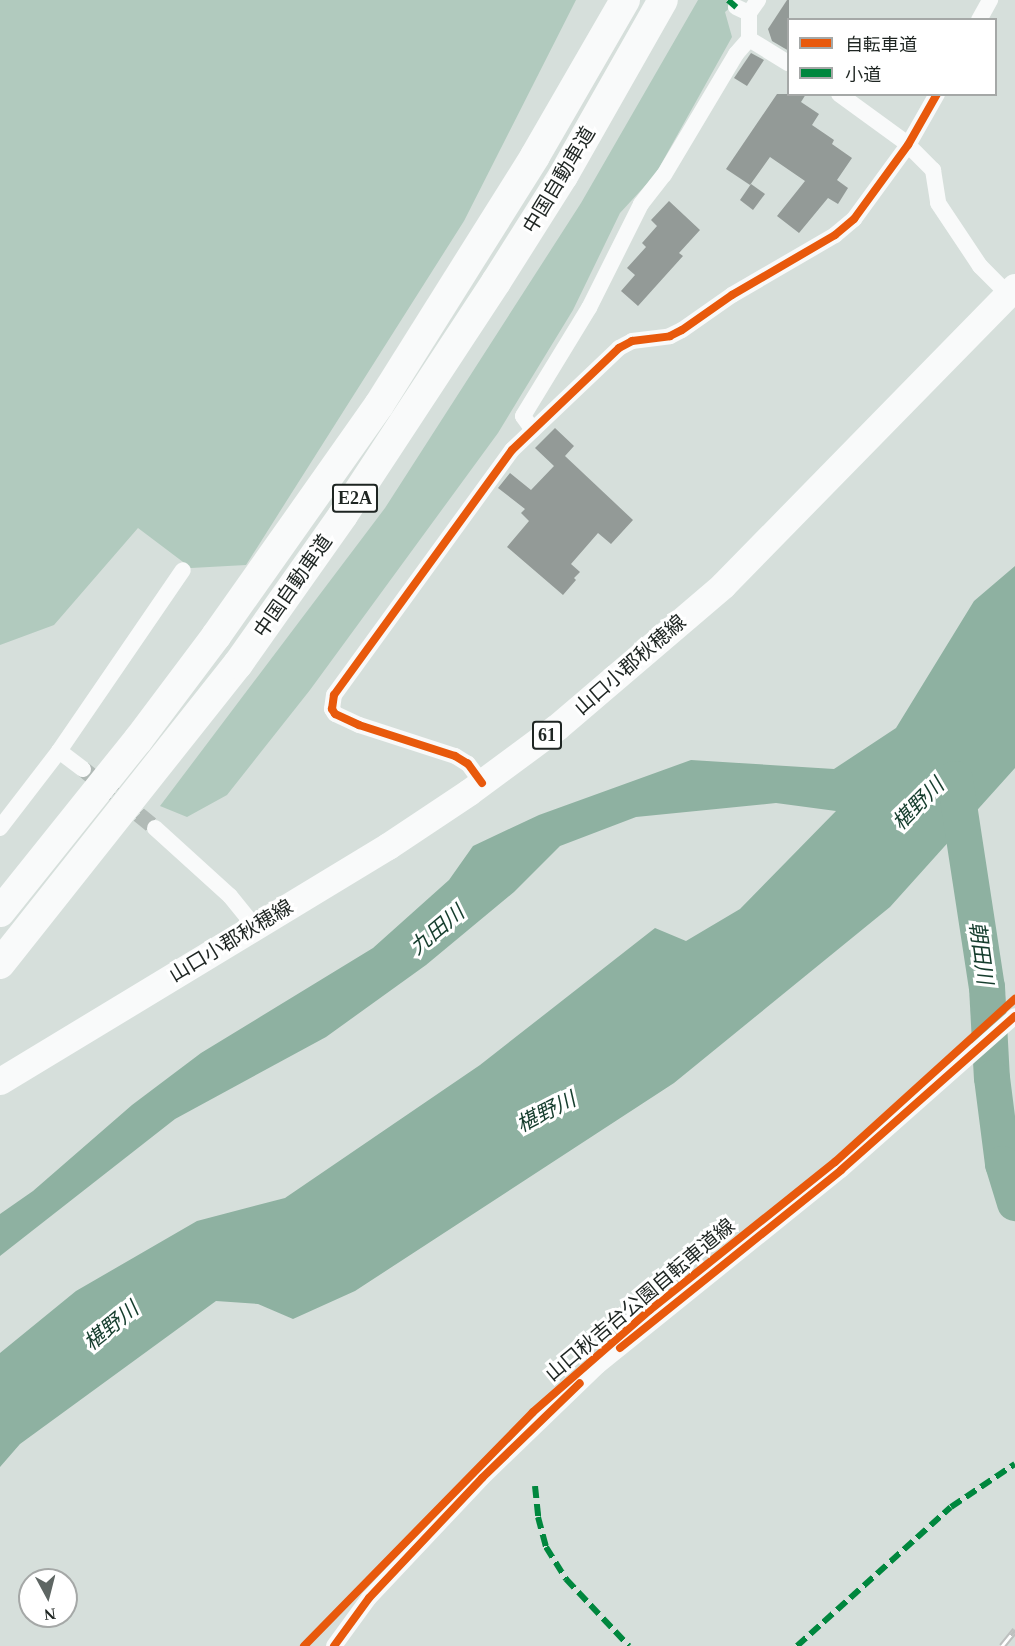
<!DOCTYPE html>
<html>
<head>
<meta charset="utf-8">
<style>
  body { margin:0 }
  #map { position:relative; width:1015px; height:1646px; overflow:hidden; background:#d6dfdb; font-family:"Times New Roman","Noto Sans JP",serif }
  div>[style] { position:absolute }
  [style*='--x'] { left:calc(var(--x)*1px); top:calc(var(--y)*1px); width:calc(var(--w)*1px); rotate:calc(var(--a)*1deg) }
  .green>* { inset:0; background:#b1cabe }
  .water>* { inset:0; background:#8eb1a1 }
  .river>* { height:36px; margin:-18px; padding:0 18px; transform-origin:18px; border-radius:18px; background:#8eb1a1 }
  .building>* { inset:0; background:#939a97 }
  .minor-tunnel>* { height:16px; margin-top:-8px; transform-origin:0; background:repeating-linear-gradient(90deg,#b1bab6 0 16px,transparent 0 24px) }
  .minor>* { height:16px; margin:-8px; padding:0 8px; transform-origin:8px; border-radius:8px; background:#f9fafa }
  .primary>* { height:27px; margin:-13.5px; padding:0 13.5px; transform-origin:13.5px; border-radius:13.5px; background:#f9fafa }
  .motorway>* { height:30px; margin:-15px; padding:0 15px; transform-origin:15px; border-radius:15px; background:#f9fafa }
  .rail>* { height:7px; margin-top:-3.5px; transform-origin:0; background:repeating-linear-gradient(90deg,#fff 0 14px,#bdc0bf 0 28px); box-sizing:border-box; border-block:2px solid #bdc0bf }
  .quiet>* { height:6px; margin-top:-3px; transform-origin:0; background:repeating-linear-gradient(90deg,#00873e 0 12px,transparent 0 18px) }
  .cycleway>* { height:8px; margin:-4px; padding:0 4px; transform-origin:4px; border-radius:4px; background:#e8590c }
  span { translate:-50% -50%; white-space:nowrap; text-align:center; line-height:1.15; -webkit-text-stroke:6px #fff; paint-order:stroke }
  .shield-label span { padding:2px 4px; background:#fff; border:2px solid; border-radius:4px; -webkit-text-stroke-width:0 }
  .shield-label { font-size:18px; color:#1e2522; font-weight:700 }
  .street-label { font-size:20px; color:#1e2522 }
  .water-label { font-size:21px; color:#153d2d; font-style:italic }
  .legend { position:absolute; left:787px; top:18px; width:210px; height:78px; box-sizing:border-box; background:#fff; border:2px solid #a5a8a7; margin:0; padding:8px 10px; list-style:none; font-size:18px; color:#1e2522 }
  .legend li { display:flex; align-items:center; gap:12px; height:30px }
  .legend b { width:30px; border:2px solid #a5a8a7 }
  .north { position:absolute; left:18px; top:1568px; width:60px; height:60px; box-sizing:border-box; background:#fff; border:2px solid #a5a8a7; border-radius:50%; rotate:173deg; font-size:16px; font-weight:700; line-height:24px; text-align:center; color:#1e2522 }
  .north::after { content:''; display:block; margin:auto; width:21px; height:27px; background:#5e6663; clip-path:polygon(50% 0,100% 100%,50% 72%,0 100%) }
</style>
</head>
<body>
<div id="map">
  <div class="green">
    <i style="clip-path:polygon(0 0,576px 0,464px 221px,246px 565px,191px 568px,138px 528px,54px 625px,0 645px)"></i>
    <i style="clip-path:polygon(698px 0,739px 0,725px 12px,732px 37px,655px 175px,620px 213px,573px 310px,498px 433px,310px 690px,227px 795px,187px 817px,160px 806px,385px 508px,581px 203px)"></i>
  </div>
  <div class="water">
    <i style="clip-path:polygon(1015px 566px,1015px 768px,890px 907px,674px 1083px,355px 1291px,293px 1319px,258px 1304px,216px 1301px,20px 1444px,0 1467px,0 1353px,76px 1291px,197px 1221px,285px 1198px,480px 1065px,655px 928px,686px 941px,740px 909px,836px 811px,776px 803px,636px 817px,560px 846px,514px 892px,426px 965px,326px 1037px,175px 1119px,0 1256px,0 1214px,33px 1191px,132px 1105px,201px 1053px,373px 948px,449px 880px,473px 846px,539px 815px,691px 760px,834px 769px,896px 728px,974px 601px)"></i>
  </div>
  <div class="river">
    <i style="--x:955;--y:779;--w:210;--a:81.3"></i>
    <i style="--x:987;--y:987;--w:91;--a:86.9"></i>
    <i style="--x:992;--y:1078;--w:87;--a:82.7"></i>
    <i style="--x:1003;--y:1164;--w:41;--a:72.9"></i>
  </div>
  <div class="building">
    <i style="clip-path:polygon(787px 0,789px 0,789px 51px,772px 41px,768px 29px)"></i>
    <i style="clip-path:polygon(751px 53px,764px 60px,747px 86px,734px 78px)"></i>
    <i style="clip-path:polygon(777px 94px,806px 94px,801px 102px,819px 114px,812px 125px,834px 140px,832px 144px,852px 158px,837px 180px,848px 188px,838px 204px,828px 198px,799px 233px,777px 216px,805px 181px,770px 157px,750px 185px,726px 169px)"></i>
    <i style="clip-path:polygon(751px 184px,765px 194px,753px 210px,740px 200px)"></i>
    <i style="clip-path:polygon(669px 201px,700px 230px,679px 253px,683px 256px,638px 306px,621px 291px,635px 275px,627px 268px,646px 247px,642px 243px,657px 226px,651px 220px)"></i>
    <i style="clip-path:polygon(555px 428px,574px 446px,565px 456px,633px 520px,611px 544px,598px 533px,571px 564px,580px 572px,574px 578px,576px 580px,563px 595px,507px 547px,529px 521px,521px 513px,525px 509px,498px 488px,510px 473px,531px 490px,554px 466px,535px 448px)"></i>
  </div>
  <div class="minor-tunnel">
    <i style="--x:83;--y:769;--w:93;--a:39.3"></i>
  </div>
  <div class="minor">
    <i style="--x:736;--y:7;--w:14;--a:25"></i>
    <i style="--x:749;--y:13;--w:26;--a:90"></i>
    <i style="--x:749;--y:39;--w:46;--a:31.6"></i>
    <i style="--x:749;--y:13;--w:16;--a:-55"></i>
    <i style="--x:979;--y:20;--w:23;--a:-61"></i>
    <i style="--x:839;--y:94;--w:82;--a:36"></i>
    <i style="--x:905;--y:142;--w:40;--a:45"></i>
    <i style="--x:933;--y:170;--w:33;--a:81"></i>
    <i style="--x:938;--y:203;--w:76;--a:56.3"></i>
    <i style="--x:980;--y:266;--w:40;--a:45"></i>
    <i style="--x:533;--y:430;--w:17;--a:-126"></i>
    <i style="--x:523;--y:416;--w:127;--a:-58.6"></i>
    <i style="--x:589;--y:308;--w:116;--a:-63.4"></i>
    <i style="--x:641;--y:204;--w:37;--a:-52"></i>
    <i style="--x:664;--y:175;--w:141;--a:-59.2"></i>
    <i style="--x:736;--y:54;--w:20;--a:-49"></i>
    <i style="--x:59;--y:751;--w:219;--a:-55.6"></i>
    <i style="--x:482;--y:783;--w:24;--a:-126"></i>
    <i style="--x:468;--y:764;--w:15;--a:-148"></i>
    <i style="--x:455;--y:756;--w:101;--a:-162.1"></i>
    <i style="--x:359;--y:725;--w:26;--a:-155"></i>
    <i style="--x:335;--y:714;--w:6;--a:-121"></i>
    <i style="--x:332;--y:709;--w:14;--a:-82"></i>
    <i style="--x:334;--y:695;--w:303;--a:-54"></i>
    <i style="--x:512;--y:450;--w:148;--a:-43.6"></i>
    <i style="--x:619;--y:348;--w:15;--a:-28"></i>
    <i style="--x:632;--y:341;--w:38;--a:-7"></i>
    <i style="--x:670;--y:336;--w:13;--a:-27"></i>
    <i style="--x:682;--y:330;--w:61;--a:-35"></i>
    <i style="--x:732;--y:295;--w:119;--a:-30.2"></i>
    <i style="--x:835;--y:235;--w:25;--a:-40"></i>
    <i style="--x:854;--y:219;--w:92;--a:-53.9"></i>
    <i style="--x:908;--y:145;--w:59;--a:-60.4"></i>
    <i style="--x:0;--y:828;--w:97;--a:-52.5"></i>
    <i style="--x:59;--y:751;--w:30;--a:37"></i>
    <i style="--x:155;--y:828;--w:101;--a:42.2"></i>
    <i style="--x:230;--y:896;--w:40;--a:51"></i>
    <i style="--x:334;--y:1646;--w:59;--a:-53.9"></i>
    <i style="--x:369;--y:1598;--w:165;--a:-46.7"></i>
    <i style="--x:482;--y:1478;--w:161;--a:-44"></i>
    <i style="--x:598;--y:1366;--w:312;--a:-38.9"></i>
    <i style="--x:841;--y:1170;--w:232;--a:-41.5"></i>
  </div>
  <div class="primary">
    <i style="--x:0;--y:1081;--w:454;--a:-31.2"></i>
    <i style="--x:388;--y:846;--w:97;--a:-33.7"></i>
    <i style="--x:469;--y:792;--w:109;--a:-36.5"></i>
    <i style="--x:557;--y:727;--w:218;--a:-40.5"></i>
    <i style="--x:723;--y:585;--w:417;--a:-45.6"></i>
  </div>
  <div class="motorway">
    <i style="--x:0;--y:912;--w:221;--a:-51.3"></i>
    <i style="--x:138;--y:740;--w:130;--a:-53.1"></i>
    <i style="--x:216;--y:636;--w:283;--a:-54.8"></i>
    <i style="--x:379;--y:405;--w:294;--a:-57.9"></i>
    <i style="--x:535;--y:156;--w:180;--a:-60"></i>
    <i style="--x:0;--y:964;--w:383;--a:-51.6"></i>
    <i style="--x:238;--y:664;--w:182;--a:-54.8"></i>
    <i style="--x:343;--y:515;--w:279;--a:-56.7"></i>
    <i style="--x:496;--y:282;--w:125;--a:-57.7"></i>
    <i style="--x:563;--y:176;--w:202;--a:-60.4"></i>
  </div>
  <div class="rail">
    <i style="--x:1002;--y:1646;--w:21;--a:-51"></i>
  </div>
  <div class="quiet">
    <i style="--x:728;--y:0;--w:11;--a:41"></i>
    <i style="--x:535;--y:1486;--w:31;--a:84"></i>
    <i style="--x:538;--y:1517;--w:31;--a:75"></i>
    <i style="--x:546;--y:1547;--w:38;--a:58"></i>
    <i style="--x:566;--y:1579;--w:92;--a:46.8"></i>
    <i style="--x:797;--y:1646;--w:207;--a:-42.1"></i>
    <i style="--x:951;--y:1507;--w:77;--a:-33.9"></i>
  </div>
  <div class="cycleway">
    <i style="--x:482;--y:783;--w:24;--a:-126"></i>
    <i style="--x:468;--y:764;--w:15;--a:-148"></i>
    <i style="--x:455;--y:756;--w:101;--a:-162.1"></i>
    <i style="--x:359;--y:725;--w:26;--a:-155"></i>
    <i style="--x:335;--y:714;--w:6;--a:-121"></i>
    <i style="--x:332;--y:709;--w:14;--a:-82"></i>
    <i style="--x:334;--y:695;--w:303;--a:-54"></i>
    <i style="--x:512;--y:450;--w:148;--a:-43.6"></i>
    <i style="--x:619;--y:348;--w:15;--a:-28"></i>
    <i style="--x:632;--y:341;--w:38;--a:-7"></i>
    <i style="--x:670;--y:336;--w:13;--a:-27"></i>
    <i style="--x:682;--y:330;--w:61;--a:-35"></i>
    <i style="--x:732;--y:295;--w:119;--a:-30.2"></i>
    <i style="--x:835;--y:235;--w:25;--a:-40"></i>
    <i style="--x:854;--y:219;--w:92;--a:-53.9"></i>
    <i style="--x:908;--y:145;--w:59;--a:-60.4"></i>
    <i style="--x:620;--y:1348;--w:284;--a:-38.8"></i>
    <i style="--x:841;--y:1170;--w:232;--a:-41.5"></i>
    <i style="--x:304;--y:1646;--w:327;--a:-45.6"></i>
    <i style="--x:533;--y:1412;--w:155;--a:-41.1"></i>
    <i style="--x:650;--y:1310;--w:237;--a:-38.7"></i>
    <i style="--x:835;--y:1162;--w:243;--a:-42.2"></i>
    <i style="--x:334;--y:1646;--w:59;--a:-53.9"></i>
    <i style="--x:369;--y:1598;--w:165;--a:-46.7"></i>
    <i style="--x:482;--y:1478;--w:136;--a:-44.1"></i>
  </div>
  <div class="shield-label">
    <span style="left:355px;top:498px">E2A</span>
    <span style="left:547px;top:735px">61</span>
  </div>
  <div class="street-label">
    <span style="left:559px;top:180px;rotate:-59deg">中国自動車道</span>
    <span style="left:293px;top:586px;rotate:-55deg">中国自動車道</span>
    <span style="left:630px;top:665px;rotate:-41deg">山口小郡秋穂線</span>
    <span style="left:231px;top:941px;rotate:-31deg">山口小郡秋穂線</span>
    <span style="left:640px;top:1300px;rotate:-40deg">山口秋吉台公園自転車道線</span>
  </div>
  <div class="water-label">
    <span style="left:918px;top:804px;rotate:-45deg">椹野川</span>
    <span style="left:437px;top:930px;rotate:-40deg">九田川</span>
    <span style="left:981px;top:953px;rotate:82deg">朝田川</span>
    <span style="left:546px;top:1112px;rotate:-27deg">椹野川</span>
    <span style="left:111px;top:1326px;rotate:-39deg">椹野川</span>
  </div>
  <ul class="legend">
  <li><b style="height:8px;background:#e8590c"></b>自転車道</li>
  <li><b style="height:8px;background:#00873e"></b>小道</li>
  </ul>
  <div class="north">N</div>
</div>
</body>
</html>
